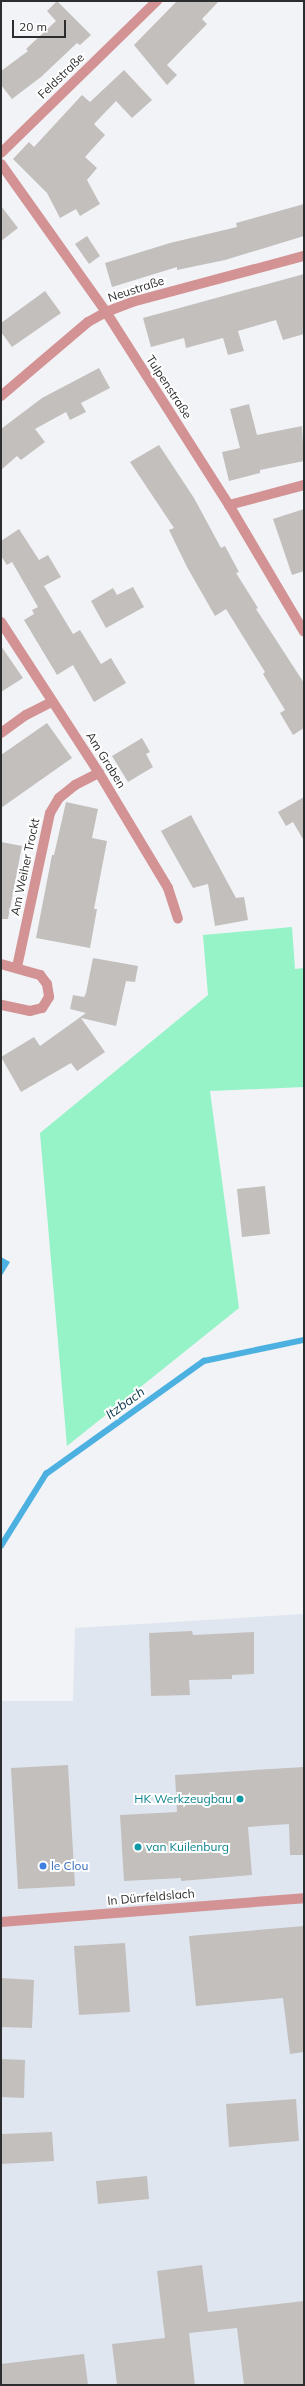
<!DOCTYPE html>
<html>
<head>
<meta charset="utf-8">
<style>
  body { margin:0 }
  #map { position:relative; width:305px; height:2386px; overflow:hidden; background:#f1f3f7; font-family:Mulish,sans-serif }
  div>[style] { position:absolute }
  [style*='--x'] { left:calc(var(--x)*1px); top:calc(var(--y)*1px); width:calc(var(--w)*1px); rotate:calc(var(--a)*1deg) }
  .built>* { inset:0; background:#dfe6f0 }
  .green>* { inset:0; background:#95f3c7 }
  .water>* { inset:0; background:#4cb1e0 }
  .stream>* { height:5.5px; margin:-2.75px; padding:0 2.75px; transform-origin:2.75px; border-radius:2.75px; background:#4cb1e0 }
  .building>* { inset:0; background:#c3bfbd }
  .minor>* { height:10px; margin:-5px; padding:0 5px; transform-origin:5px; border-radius:5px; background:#d39294 }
  .dots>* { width:11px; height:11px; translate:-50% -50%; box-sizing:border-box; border:2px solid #fff; border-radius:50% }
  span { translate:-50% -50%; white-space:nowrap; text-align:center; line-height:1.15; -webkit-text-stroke:4px #fff; paint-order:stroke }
  .street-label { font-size:12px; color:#2c2d2e }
  .culture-label { font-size:12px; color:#0d838f }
  .right { translate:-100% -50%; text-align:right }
  .left { translate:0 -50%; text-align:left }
  .shop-label { font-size:12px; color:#366cbe }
  .water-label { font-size:13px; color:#063448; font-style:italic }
  .frame { position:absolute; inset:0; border:2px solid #2c2d2e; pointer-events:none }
  .scale { position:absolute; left:12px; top:20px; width:54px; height:18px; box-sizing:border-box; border:2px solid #2c2d2e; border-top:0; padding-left:5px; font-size:12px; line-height:14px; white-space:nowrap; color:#2c2d2e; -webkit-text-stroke:3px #fff; paint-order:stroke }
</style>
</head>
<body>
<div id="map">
  <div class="built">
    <i style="clip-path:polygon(304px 1614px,304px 2385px,1px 2385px,1px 1701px,73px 1701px,75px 1628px)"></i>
  </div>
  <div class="green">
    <i style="clip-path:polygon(292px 927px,295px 969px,304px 968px,304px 1087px,210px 1091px,239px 1308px,67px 1446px,40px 1133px,208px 995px,203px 935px)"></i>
  </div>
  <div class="water">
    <i style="clip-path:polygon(1px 1257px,10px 1262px,1px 1277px)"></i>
  </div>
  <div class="stream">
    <i style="--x:1;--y:1546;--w:85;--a:-58"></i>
    <i style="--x:46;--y:1474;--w:194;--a:-35.6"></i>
    <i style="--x:204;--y:1361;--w:102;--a:-11.9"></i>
  </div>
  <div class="building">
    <i style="clip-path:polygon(57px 1px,91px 35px,80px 45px,77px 43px,41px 77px,12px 99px,1px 85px,1px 71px,28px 51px,26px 49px,56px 21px,47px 11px)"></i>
    <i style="clip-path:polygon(177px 1px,219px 1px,202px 19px,207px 24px,167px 65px,177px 75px,167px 85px,134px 45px)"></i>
    <i style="clip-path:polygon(124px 70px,152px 100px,132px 118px,116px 101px,94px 124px,105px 135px,85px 157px,97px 168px,87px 180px,100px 204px,80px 216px,76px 209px,60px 218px,47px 193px,13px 159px,29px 142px,34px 147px,82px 95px,90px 102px)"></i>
    <i style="clip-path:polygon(304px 204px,304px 236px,225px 260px,177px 270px,177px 267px,112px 287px,105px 263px,170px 243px,237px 227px,236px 223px)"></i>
    <i style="clip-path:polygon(1px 206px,18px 228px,1px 241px)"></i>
    <i style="clip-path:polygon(87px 236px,100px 256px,89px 264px,75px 244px)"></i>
    <i style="clip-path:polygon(304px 274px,304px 334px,283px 340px,276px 320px,238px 331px,244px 351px,228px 355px,223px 338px,186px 348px,184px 338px,151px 347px,143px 318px)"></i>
    <i style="clip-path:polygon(45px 291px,61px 313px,12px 347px,1px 332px,1px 323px)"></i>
    <i style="clip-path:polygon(99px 368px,110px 388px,81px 403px,86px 412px,70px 420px,66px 412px,35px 429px,45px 442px,21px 460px,17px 456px,1px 470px,1px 429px,42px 398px)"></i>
    <i style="clip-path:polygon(249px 404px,257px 435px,302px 426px,304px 461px,260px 470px,260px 473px,229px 481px,222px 452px,240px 448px,230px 409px)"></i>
    <i style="clip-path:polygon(159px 445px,194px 498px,221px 548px,225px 546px,239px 572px,236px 573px,258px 608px,256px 609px,304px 683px,304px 728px,293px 735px,280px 713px,285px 710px,263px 674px,265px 672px,226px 609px,215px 616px,187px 567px,169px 530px,174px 528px,130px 462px)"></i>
    <i style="clip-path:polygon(304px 509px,304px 571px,292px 575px,273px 519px)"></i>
    <i style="clip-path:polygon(19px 529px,39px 560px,48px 555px,61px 577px,44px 586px,73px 634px,80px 630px,101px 664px,111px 658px,126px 683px,94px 702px,73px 665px,57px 675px,24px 620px,34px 614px,32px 610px,38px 607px,12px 562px,7px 565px,1px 556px,1px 541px)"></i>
    <i style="clip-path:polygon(133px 587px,144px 607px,106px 628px,91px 601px,113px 588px,117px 595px)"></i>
    <i style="clip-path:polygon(1px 646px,23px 678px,1px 692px)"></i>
    <i style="clip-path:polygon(47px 723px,72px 758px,1px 808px,1px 755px)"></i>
    <i style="clip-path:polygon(142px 738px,150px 752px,146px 754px,153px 767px,128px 782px,112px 756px)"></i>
    <i style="clip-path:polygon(304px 797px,304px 841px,293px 822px,286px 826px,278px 812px)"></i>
    <i style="clip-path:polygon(66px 802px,98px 809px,92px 838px,107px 841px,94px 909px,97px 909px,90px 948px,36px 938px,52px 855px,54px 855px)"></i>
    <i style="clip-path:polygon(191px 815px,236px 898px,244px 897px,248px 920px,215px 926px,208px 884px,193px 888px,161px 831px)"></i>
    <i style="clip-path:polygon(1px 842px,22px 846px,8px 919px,1px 919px)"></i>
    <i style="clip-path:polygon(93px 958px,138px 966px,135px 982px,126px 981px,116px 1026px,81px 1018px,105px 1052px,77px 1071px,71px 1063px,21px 1092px,1px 1057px,34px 1037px,40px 1046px,86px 1013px,70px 1009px,73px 995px,84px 997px,86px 993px)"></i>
    <i style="clip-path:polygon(265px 1186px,270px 1234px,242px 1237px,237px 1189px)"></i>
    <i style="clip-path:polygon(192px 1631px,193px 1635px,254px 1632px,254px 1674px,232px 1675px,232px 1679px,189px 1680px,190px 1695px,151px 1696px,149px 1633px)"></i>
    <i style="clip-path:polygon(68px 1765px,75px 1886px,18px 1889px,11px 1768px)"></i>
    <i style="clip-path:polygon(304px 1767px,304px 1855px,290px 1855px,289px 1824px,248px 1827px,252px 1875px,181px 1881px,181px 1878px,124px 1881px,120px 1815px,177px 1812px,175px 1775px)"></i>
    <i style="clip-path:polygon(304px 1926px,304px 2052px,290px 2054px,283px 1998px,196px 2006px,189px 1936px)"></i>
    <i style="clip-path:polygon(125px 1943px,130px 2012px,79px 2015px,74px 1946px)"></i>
    <i style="clip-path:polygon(1px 1978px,34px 1980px,32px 2028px,1px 2027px)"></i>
    <i style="clip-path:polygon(1px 2059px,25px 2060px,24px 2098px,1px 2097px)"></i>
    <i style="clip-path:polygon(296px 2099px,299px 2141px,229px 2147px,226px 2104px)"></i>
    <i style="clip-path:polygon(52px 2132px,54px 2161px,1px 2164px,1px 2134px)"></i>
    <i style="clip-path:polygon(147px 2176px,149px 2199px,98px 2204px,96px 2181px)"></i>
    <i style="clip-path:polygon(202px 2265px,208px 2312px,304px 2301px,304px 2385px,244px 2385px,237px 2328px,189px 2333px,195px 2385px,117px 2385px,112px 2344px,165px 2338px,157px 2271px)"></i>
    <i style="clip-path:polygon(84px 2354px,88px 2385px,1px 2385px,1px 2364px)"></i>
  </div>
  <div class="minor">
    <i style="--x:1;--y:153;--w:218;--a:-44.3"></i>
    <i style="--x:1;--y:164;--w:181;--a:54.6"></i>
    <i style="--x:106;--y:312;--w:229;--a:57.5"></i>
    <i style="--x:229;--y:505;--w:147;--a:59.4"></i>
    <i style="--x:1;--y:396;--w:114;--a:-40.4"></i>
    <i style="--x:88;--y:322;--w:21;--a:-29"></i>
    <i style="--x:106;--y:312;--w:28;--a:-21"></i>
    <i style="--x:132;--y:302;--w:178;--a:-15"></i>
    <i style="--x:229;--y:505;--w:78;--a:-14.9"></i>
    <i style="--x:1;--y:622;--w:180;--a:57"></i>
    <i style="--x:99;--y:773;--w:134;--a:59"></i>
    <i style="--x:168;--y:888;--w:32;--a:72"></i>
    <i style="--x:1;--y:733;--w:31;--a:-36"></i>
    <i style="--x:26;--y:715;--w:29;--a:-27"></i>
    <i style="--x:1;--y:964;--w:41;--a:15.8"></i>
    <i style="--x:40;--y:975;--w:11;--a:52"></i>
    <i style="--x:47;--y:984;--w:13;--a:81"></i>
    <i style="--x:49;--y:997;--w:13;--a:122"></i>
    <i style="--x:42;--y:1008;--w:12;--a:166"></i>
    <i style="--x:30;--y:1011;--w:30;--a:-168"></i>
    <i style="--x:17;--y:967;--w:157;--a:-77.9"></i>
    <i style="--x:50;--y:813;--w:17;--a:-59"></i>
    <i style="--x:59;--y:798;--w:21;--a:-39"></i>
    <i style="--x:75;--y:785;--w:27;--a:-27"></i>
    <i style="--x:1;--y:1922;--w:304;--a:-4.5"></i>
  </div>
  <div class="dots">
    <i style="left:240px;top:1799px;background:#0f9aa8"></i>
    <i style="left:138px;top:1847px;background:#0f9aa8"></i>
    <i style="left:43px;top:1866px;background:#3f7fe0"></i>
  </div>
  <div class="street-label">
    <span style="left:61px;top:76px;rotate:-44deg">Feldstraße</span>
    <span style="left:136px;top:289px;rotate:-18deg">Neustraße</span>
    <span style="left:169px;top:387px;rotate:57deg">Tulpenstraße</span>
    <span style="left:106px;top:760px;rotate:58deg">Am Graben</span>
    <span style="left:25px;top:867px;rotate:-78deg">Am Weiher Trockt</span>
    <span style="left:151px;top:1897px;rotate:-5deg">In Dürrfeldslach</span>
  </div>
  <div class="culture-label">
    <span class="right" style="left:232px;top:1799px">HK Werkzeugbau</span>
    <span class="left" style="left:146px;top:1847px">van Kuilenburg</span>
  </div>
  <div class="shop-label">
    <span class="left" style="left:51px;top:1866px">le Clou</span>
  </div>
  <div class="water-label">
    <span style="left:125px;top:1403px;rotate:-36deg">Itzbach</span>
  </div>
  <div class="frame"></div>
  <div class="scale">20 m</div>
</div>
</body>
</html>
